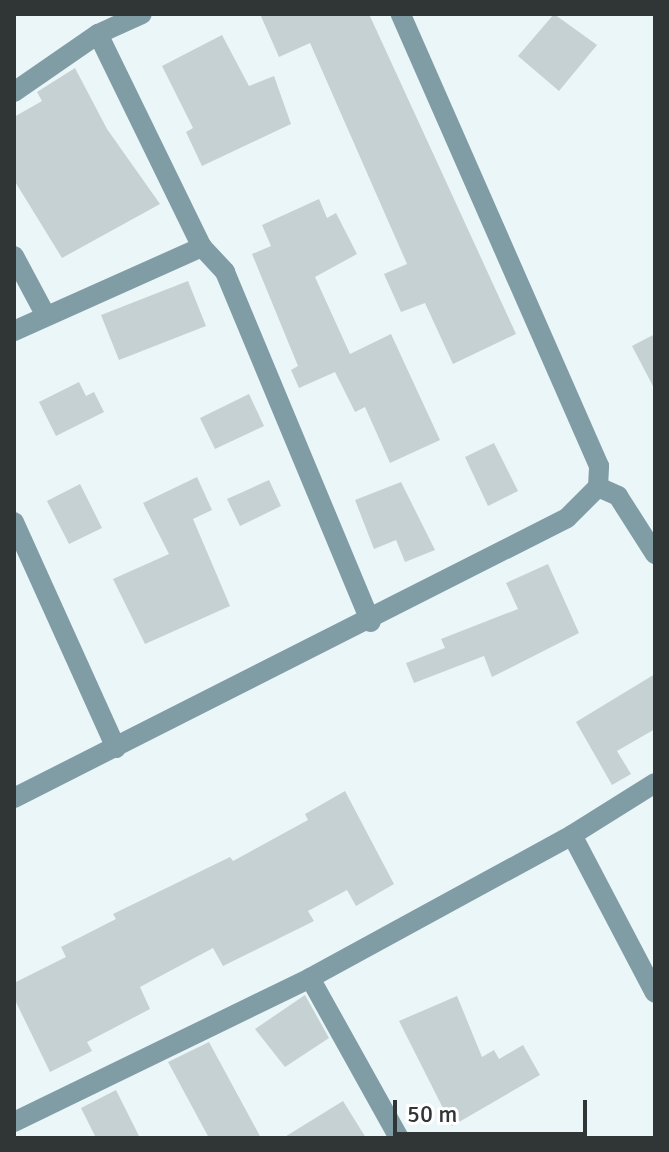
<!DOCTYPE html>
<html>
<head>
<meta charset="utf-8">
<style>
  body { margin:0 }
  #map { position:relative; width:669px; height:1152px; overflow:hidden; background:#ebf6f9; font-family:Signika,sans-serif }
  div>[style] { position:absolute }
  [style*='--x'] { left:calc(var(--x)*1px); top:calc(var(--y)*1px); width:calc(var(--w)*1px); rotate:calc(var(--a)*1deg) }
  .building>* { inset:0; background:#c6d1d4 }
  .minor>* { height:20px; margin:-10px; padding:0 10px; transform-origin:10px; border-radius:10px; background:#809da6 }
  span { translate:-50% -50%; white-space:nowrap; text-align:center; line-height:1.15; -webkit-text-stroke:7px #fff; paint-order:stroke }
  .frame { position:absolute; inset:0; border:16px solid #303536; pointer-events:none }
  .scale { position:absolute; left:393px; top:1100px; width:194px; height:36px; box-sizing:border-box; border:4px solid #303536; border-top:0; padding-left:10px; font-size:24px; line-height:28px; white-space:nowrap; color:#303536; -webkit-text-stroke:6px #fff; paint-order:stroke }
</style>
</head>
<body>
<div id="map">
  <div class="building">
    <i style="clip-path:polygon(260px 14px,369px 14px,516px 334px,453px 364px,425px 303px,401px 312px,384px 274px,407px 264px,310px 43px,279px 57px)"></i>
    <i style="clip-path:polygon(554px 14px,597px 45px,559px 91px,518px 56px)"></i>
    <i style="clip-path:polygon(222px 35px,249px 86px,274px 76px,291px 124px,202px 166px,186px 132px,193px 128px,162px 66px)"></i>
    <i style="clip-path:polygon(75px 68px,107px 129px,160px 204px,62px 258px,14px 180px,14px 117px,42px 101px,37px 92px)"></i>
    <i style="clip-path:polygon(319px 199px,327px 218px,336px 213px,357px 254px,315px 277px,350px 354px,391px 334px,440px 440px,390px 463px,365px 407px,355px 412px,335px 372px,299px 388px,291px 370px,298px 366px,252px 254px,271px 246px,262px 225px)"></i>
    <i style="clip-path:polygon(188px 281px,206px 326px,119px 360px,101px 315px)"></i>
    <i style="clip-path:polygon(655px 334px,655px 390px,632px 346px)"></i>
    <i style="clip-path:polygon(79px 382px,86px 396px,94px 392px,104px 412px,56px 436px,39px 402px)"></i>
    <i style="clip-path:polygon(249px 394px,264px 426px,215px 449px,200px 418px)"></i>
    <i style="clip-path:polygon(494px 443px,518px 491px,488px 506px,465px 457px)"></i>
    <i style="clip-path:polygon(197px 477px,212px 510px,193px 519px,230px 606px,145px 644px,113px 579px,169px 554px,143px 503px)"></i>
    <i style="clip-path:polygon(269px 480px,281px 506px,240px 526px,227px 499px)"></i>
    <i style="clip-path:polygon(401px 482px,435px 550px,405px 562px,396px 540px,374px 549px,355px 500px)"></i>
    <i style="clip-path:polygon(80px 484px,102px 528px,69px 544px,47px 501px)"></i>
    <i style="clip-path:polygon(548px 564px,579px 633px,492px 677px,484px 656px,414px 683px,406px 663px,445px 648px,441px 639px,518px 609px,506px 583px)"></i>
    <i style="clip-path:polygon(655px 674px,655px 729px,617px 751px,631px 774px,612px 785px,576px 722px)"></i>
    <i style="clip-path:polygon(345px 791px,394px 884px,356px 906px,347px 890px,308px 911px,314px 921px,223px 966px,213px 948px,140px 987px,150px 1009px,87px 1042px,92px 1051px,50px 1072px,14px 998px,14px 983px,66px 957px,61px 947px,116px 919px,113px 914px,230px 857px,233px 861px,308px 820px,305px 814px)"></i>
    <i style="clip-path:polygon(305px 995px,329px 1038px,285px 1067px,255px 1029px)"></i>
    <i style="clip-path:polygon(457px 996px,482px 1057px,494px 1050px,499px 1059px,523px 1045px,540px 1075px,452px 1126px,399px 1021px)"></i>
    <i style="clip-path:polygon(209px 1042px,261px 1138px,209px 1138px,168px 1062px)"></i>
    <i style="clip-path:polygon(116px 1090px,140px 1138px,96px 1138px,81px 1108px)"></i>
    <i style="clip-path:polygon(343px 1101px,366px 1138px,283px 1138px)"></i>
  </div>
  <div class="minor">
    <i style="--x:98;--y:34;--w:237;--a:64"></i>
    <i style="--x:202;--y:247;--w:34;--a:47"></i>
    <i style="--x:225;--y:272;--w:379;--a:67.4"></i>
    <i style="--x:14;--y:92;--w:102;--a:-34.6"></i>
    <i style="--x:98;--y:34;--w:48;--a:-24.4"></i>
    <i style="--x:14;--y:256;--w:68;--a:61.9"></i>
    <i style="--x:14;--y:331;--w:206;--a:-24.1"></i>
    <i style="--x:598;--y:487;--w:22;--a:24"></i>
    <i style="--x:618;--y:496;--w:69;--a:57.5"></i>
    <i style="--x:14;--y:522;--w:248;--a:65.7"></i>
    <i style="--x:14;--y:798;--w:620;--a:-26.85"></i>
    <i style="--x:567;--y:518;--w:44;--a:-45"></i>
    <i style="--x:598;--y:487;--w:21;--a:-87"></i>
    <i style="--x:599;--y:466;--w:493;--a:-113.7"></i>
    <i style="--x:572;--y:835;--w:178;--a:62.3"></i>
    <i style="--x:310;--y:978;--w:183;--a:60.9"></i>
    <i style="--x:14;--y:1122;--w:329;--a:-25.9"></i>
    <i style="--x:310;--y:978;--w:298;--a:-28.6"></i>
    <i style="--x:572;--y:835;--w:98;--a:-32.1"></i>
  </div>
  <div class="frame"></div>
  <div class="scale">50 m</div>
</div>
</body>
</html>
